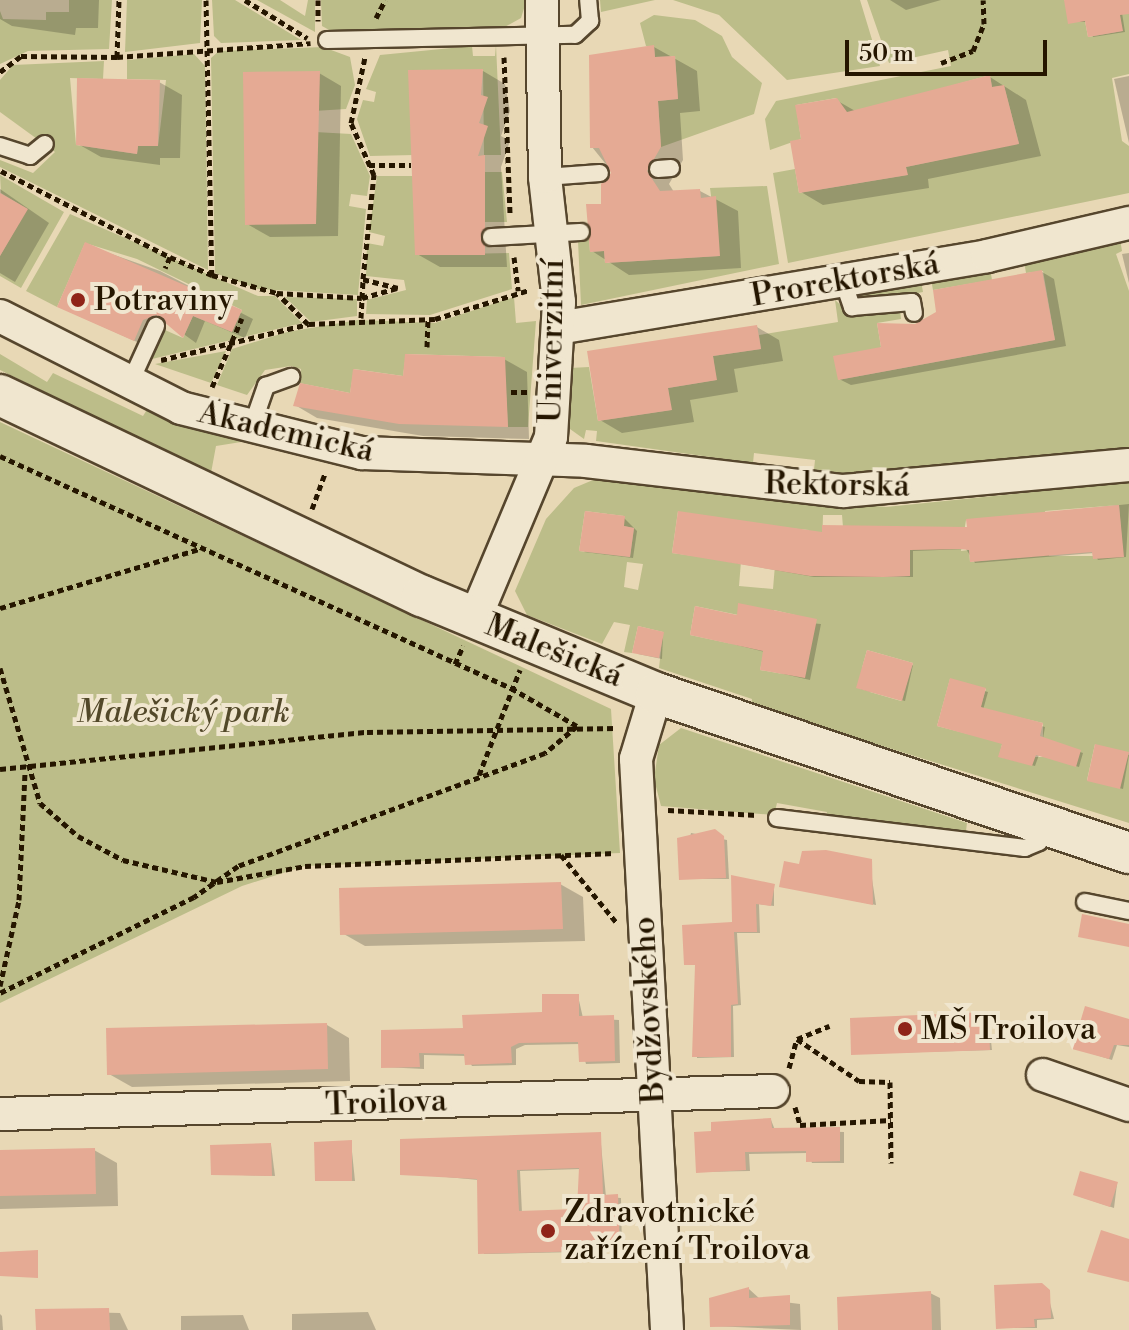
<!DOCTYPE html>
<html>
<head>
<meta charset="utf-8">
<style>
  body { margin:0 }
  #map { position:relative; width:1129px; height:1330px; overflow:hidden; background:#e8d8b5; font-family:"Libre Bodoni",serif }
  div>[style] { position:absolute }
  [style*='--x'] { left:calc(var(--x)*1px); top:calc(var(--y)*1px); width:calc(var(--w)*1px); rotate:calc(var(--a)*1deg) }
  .green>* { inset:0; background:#bcbd89 }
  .shadow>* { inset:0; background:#0003 }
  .building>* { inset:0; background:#e5aa94 }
  .path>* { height:5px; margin-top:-2.5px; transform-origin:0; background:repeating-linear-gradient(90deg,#251600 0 6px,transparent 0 10px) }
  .roads { filter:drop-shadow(2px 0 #56462d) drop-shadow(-2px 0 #56462d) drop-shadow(0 2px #56462d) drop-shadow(0 -2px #56462d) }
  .service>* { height:16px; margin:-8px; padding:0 8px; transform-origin:8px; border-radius:8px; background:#f0e6cf }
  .minor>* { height:32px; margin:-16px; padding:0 16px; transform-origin:16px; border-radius:16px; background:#f0e6cf }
  .tertiary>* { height:40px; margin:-20px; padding:0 20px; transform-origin:20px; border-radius:20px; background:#f0e6cf }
  .dots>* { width:22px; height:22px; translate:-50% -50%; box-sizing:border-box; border:4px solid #f0e6cf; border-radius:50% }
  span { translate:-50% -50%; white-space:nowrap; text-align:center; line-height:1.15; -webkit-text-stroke:8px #f0e6cf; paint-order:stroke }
  .street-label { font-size:32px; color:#251600 }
  .poi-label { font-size:32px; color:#251600 }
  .left { translate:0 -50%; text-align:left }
  .park-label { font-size:32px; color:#524829; font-style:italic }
  .scale { position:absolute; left:845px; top:40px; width:202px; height:36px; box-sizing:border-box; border:4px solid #251600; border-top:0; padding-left:10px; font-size:24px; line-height:28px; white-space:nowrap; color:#251600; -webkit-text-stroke:6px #f0e6cf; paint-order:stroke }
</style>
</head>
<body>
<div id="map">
  <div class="green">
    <i style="clip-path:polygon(69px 0,112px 0,109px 49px,28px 51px,0 64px,0 11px,3px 19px,46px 20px,46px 12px,69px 12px)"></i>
    <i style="clip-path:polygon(127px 0,202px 0,200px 43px,125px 52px)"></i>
    <i style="clip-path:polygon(212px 0,235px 0,301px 40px,221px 43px,214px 36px)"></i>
    <i style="clip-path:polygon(257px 0,280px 0,305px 16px,308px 0,315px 0,315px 32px)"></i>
    <i style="clip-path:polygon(321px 0,526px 0,526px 2px,521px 18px,503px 28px,331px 31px,322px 26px)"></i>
    <i style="clip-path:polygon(600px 0,655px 0,601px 12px)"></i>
    <i style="clip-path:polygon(673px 0,860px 0,880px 66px,787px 80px,719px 15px)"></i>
    <i style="clip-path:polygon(867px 0,1064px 0,1085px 21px,1088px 37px,1122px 31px,1118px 3px,1129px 1px,1129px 74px,1112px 78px,1122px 141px,1129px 146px,1129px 193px,788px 263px,773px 173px,795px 169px,799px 193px,907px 175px,906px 167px,1019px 143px,1004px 86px,992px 87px,990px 75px,847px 115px,836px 98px,796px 105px,801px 139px,770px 150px,765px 119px,776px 101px,951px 66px,948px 50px,889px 63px)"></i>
    <i style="clip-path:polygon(654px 15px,695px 20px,722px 36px,732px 57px,762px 83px,754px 114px,661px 147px,658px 101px,678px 99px,675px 56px,655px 57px,654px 46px,646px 46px,640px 23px)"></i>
    <i style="clip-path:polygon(496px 45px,501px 155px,484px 155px,483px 69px,414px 155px,370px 156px,357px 119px,363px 100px,374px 102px,376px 92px,366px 89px,380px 55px,472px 46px,473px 56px,495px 56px)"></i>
    <i style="clip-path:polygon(323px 47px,350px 57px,355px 85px,346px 109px,314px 111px,315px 148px,315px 132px,351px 134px,370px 176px,367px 196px,351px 194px,349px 206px,366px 209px,358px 295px,258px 289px,215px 273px,211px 58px,219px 51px)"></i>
    <i style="clip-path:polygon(194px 54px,205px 66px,208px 270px,0 167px,0 160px,33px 173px,55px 152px,0 112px,0 80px,13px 65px,104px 61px,103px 79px,70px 78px,76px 145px,137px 154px,138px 146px,158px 146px,166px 80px,127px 79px,127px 60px)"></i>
    <i style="clip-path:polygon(485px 172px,502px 172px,507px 222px,485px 222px)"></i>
    <i style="clip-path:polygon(0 175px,64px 212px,21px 288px,0 276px,0 256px,27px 209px,1px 193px)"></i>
    <i style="clip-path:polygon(377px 176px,414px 176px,416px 255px,509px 253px,512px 289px,430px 315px,366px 314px,367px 300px,406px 290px,404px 280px,366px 276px,367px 243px,383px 246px,385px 236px,369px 232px)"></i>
    <i style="clip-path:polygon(767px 186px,779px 264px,581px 305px,578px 241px,589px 239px,590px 252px,604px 251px,605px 263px,719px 256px,710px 188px)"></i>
    <i style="clip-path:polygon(70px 214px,258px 296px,275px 296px,302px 323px,152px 359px,165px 330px,183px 338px,193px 316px,232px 332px,242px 310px,137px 259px,85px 243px,57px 307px,26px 291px)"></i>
    <i style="clip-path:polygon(1120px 239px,1122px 251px,1116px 254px,1129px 291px,1129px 453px,813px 479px,815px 460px,754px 453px,753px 463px,596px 441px,597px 431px,586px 430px,584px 439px,570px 429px,570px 368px,589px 367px,598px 421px,671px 410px,668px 388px,716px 380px,713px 356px,761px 349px,759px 335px,838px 322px,835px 300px,853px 316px,900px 309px,901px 319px,877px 323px,881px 347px,838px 380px,1055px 340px,1043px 271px,1026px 273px,1024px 261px)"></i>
    <i style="clip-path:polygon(990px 268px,992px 280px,933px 290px,931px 279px)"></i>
    <i style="clip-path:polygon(921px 281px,923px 292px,863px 303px,854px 294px)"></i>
    <i style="clip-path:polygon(285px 297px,357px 299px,357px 316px,311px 322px)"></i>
    <i style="clip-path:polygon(514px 297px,516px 323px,536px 321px,528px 427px,508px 427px,504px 357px,406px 354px,403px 376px,354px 369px,350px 393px,299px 383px,301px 369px,291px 366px,265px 370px,247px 395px,217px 385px,232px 349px,287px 332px,358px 320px,435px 323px)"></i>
    <i style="clip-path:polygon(226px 351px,211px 383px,155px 364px)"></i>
    <i style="clip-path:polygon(0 354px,47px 382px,53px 373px,143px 416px,148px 408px,241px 442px,216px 446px,211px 473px,0 370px)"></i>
    <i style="clip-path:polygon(0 422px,611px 709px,620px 853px,305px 866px,242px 886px,0 1003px)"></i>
    <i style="clip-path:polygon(evenodd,593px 480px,886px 507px,1129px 482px,1129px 823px,751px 705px,752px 699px,659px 668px,663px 632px,638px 626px,632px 653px,624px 652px,630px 625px,614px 622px,602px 644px,527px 615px,515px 591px,546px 519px,574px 488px,593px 480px,1119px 505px,1123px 556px,1049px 556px,1045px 511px,1119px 505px,593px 480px,585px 511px,624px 516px,624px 526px,634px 528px,630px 557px,579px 551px,585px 511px,593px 480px,678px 511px,709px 558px,672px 553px,678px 511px,593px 480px,823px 515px,842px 515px,843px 527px,910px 550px,910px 576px,883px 577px,822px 547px,823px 515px,593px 480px,966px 520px,1011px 558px,970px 562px,969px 550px,961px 551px,966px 520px,593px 480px,744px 524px,809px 530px,805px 575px,775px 565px,773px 589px,739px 586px,744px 524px,593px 480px,627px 562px,643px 564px,638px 590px,624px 587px,627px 562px,593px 480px,695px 606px,748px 617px,742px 646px,690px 635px,695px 606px,593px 480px,774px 610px,795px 615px,783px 674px,760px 670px,774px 610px,593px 480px,867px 650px,913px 663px,901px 701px,870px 692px,862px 668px,867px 650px,593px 480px,950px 679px,986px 689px,972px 735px,937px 726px,950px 679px,593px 480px,1009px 715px,1043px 723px,1043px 757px,999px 757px,1009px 715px,593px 480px,1095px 744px,1119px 788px,1087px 780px,1095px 744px)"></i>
    <i style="clip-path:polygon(681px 728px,967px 823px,966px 831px,826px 819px,827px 812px,777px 803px,774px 815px,661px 806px,654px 779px,659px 745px)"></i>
  </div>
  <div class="shadow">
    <i style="clip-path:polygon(0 0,99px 0,98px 28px,76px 28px,75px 35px,12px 26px,0 19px)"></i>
    <i style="clip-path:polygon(890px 0,941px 0,906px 10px)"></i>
    <i style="clip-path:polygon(1066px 0,1120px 0,1125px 32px,1093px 37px,1087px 22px,1070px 22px)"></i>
    <i style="clip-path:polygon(654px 47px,697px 71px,700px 111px,680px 113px,683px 160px,669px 184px,674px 192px,700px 191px,738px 211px,741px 268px,629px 275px,592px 251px,613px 173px,592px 147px)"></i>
    <i style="clip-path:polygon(483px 71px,505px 84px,510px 111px,501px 136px,510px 141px,501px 167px,507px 267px,440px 267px,417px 254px,410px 72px)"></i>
    <i style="clip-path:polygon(319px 73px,341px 86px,338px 236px,270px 237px,247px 224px)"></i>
    <i style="clip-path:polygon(1129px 76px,1129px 143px,1114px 79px)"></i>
    <i style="clip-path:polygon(990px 77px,1026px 100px,1041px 156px,928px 179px,929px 188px,823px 205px,801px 192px,803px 141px,836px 100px,857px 112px)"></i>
    <i style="clip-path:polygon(159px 82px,182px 95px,180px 158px,160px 158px,160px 165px,101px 157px,78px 144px)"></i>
    <i style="clip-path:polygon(0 189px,49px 223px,15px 282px,0 273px)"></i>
    <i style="clip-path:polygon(86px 245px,160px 271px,253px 319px,245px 338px,205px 321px,196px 343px,167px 322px,155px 326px,146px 346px,59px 307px)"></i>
    <i style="clip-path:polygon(1129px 253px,1129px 283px,1122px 254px)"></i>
    <i style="clip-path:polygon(1042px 272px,1054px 279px,1066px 346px,851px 385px,839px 379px,917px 326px)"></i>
    <i style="clip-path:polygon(757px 327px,779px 340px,783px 361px,734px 369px,738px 392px,690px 400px,694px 422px,622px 433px,600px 420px)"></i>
    <i style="clip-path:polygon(504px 359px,527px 372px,529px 439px,423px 436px,317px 418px,295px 405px)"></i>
    <i style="clip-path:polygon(1129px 504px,1126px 557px,1098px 560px,1094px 553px,975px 563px,966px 549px,913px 551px,913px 577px,814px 577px,674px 552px,824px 534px,969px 529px,968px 521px)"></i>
    <i style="clip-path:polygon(624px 518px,637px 531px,633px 558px,584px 552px)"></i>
    <i style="clip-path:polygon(738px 617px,821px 624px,810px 680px,762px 669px,765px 652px,692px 634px)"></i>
    <i style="clip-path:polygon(663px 634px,662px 659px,638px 654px)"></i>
    <i style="clip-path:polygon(913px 665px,905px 701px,861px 689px)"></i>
    <i style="clip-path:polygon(952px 681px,988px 692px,983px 710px,1045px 727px,1043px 739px,1083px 753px,1079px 767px,1039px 755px,1035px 766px,1004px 758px,1004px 743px)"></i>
    <i style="clip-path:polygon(1096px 746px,1129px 755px,1123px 789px,1092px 781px)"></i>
    <i style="clip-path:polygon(691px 833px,727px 840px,729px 879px,681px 879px)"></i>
    <i style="clip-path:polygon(870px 866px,876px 905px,784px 887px)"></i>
    <i style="clip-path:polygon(560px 884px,583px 897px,585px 941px,365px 946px,342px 933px)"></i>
    <i style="clip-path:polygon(774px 886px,774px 906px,759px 904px,760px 933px,737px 933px,741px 1005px,733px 1006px,734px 1057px,697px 1058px,697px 965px,686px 964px)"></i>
    <i style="clip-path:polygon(578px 996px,583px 1018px,619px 1020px,620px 1063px,586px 1064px,580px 1044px,525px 1045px,516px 1049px,516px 1065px,472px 1066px,466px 1056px,424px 1055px,424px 1069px,383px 1067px,465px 1030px,544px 1013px)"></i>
    <i style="clip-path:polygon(988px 1014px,992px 1050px,853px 1054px)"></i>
    <i style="clip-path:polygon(1129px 1021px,1129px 1047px,1117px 1045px,1112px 1060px,1077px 1049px)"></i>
    <i style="clip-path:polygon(327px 1025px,349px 1038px,350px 1081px,132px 1087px,109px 1074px)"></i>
    <i style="clip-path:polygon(771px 1120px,775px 1130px,844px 1132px,844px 1163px,812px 1163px,808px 1153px,749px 1154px,750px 1171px,698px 1172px)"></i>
    <i style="clip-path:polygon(evenodd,600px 1134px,606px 1197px,621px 1198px,622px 1251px,484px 1254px,479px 1180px,402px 1173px,600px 1134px,581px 1169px,579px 1211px,522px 1213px,520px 1171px,581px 1169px)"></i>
    <i style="clip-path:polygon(351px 1142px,355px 1181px,317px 1180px)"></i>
    <i style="clip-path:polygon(271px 1145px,275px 1176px,213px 1174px)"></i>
    <i style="clip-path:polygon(94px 1150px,117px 1163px,118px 1206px,0 1209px,0 1152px)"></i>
    <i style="clip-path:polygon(1117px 1184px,1114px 1208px,1078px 1196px)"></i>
    <i style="clip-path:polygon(1046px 1287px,1054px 1319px,1037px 1320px,1037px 1328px,998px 1328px)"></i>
    <i style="clip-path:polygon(749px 1289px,760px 1299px,800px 1304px,801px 1330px,712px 1326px)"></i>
    <i style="clip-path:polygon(930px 1293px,940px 1298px,941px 1330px,840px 1330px)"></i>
    <i style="clip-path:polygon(37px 1311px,120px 1313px,128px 1330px,38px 1330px)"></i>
    <i style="clip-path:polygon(368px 1312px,376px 1330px,292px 1330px,292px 1314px)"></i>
    <i style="clip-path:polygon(0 1314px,2px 1316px,3px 1330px,0 1330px)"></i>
    <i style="clip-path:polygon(243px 1315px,249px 1330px,181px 1330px,181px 1316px)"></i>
  </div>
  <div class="building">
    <i style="clip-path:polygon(1064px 0,1129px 0,1129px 14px,1120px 15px,1123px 31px,1088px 37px,1085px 21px,1068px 24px)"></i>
    <i style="clip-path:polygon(654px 45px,655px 57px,675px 56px,678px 99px,658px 101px,661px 147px,647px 171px,660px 191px,700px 189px,701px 198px,716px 196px,720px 256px,605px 263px,604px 251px,590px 252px,586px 204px,601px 204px,601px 184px,611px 173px,599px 148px,590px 148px,589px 55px)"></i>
    <i style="clip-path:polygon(483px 69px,481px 95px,488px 97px,479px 123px,488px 126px,478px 156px,485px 155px,485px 255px,415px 255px,408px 70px)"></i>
    <i style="clip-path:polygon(320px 71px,316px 224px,245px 225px,243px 72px)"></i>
    <i style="clip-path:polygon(990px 75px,992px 87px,1004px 85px,1019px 144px,906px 167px,908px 175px,799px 193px,790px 141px,801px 139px,795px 105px,837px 98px,847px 112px)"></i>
    <i style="clip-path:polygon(77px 78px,160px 80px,158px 146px,138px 146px,137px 154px,76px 145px)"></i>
    <i style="clip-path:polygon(0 193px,28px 209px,0 256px)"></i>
    <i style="clip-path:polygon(85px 242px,242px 310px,232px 332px,193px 316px,183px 338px,156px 315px,143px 320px,134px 341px,57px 307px)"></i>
    <i style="clip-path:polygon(1042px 270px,1055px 340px,838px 380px,833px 356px,881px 347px,877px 323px,915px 324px,936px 312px,933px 290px)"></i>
    <i style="clip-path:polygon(757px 325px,761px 349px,713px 356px,717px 380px,668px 388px,672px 410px,598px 421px,587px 351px)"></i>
    <i style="clip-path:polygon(405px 354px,505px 357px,508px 427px,399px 424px,293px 406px,300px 383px,350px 393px,353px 369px,403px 376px)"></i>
    <i style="clip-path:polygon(1119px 505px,1124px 557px,1093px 559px,1092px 552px,970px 562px,969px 550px,961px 549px,910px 550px,910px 576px,883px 577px,810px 576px,672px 553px,678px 511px,822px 532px,822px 525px,967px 527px,966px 519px)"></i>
    <i style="clip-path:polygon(585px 511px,625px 516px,624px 526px,634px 528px,630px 557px,579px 551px)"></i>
    <i style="clip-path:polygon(738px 603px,817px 619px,805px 678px,760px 670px,763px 651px,690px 635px,695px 606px,737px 615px)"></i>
    <i style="clip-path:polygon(638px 626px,664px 632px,659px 658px,632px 653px)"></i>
    <i style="clip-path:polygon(867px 650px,913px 663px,902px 701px,856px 688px)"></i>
    <i style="clip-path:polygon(950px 678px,986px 688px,981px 707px,1043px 723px,1040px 736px,1081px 750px,1076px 767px,1036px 755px,1032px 766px,998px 757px,1002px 744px,937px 726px)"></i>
    <i style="clip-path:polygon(1095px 744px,1129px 752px,1120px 789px,1087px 781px)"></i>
    <i style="clip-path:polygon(715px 829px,724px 836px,726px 878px,679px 880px,677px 838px)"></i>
    <i style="clip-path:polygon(826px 850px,872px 859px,873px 905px,779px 887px,784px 861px,799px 864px,802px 851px)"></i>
    <i style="clip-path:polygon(731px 875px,775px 884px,771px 906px,756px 904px,757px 932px,734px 932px,738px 1004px,731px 1005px,731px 1057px,692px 1057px,695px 965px,684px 965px,682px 925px,732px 922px)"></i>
    <i style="clip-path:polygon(561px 882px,563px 929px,340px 935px,339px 888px)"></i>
    <i style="clip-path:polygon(1082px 914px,1129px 924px,1129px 947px,1078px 937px)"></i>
    <i style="clip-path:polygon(542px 994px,579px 994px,579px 1016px,614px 1015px,615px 1061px,579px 1062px,578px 1042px,519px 1043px,511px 1047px,512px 1063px,465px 1065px,464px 1054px,419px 1053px,420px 1067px,381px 1068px,381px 1030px,463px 1028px,462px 1015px,542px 1012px)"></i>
    <i style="clip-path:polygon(1085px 1006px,1129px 1019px,1129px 1045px,1114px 1045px,1109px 1059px,1072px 1049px)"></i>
    <i style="clip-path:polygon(988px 1012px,990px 1050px,851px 1055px,850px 1018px)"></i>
    <i style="clip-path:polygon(327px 1023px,328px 1069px,107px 1075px,106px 1028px)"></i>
    <i style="clip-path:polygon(771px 1118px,772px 1128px,840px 1127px,840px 1161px,806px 1162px,806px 1151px,745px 1152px,746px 1170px,696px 1173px,694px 1132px,711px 1131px,711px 1122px)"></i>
    <i style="clip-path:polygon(evenodd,601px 1132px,603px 1195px,618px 1194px,620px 1250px,478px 1254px,477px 1179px,400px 1175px,400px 1139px,601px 1132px,579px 1168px,577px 1209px,519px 1211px,517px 1170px,579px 1168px)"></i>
    <i style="clip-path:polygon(352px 1140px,352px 1181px,315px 1181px,314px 1142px)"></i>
    <i style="clip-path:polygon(271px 1143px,272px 1176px,211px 1175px,210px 1145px)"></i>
    <i style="clip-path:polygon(95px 1148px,96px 1194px,0 1196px,0 1150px)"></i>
    <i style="clip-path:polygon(1080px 1171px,1118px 1182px,1110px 1207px,1073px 1195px)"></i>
    <i style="clip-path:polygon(1101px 1230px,1129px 1239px,1129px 1282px,1087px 1272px)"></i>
    <i style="clip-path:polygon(38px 1250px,38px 1278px,0 1276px,0 1252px)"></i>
    <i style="clip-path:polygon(1042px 1283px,1050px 1290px,1051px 1318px,1034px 1319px,1035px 1327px,996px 1329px,994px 1285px)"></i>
    <i style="clip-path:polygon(749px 1287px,749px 1298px,790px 1295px,790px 1325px,710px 1327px,709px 1298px)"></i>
    <i style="clip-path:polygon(931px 1291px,932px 1330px,838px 1330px,837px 1297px)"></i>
    <i style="clip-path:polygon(109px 1308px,110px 1330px,36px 1330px,35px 1309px)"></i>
  </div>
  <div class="path">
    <i style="--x:206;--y:0;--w:275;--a:88.8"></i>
    <i style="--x:212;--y:275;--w:67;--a:15.5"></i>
    <i style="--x:245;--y:0;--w:73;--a:31.5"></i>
    <i style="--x:318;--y:0;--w:21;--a:90"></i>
    <i style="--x:376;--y:18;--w:20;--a:-63"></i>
    <i style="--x:117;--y:57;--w:194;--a:-4.1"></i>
    <i style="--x:504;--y:57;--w:158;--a:87.8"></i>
    <i style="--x:941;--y:63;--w:34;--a:-21"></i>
    <i style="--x:973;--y:51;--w:29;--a:-68"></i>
    <i style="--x:984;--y:24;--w:24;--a:-92"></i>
    <i style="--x:0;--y:72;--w:26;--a:-37"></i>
    <i style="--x:21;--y:56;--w:96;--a:0.6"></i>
    <i style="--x:117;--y:57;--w:57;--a:-88"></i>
    <i style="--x:369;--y:165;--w:42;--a:0"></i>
    <i style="--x:1;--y:171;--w:190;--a:27"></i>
    <i style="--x:170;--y:257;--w:12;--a:114"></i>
    <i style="--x:170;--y:257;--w:46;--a:23.2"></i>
    <i style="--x:514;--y:257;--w:34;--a:83"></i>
    <i style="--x:361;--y:318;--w:39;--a:-87"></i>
    <i style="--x:308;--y:324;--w:44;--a:-135"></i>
    <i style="--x:277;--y:293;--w:85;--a:3.4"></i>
    <i style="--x:362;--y:298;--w:37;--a:-16"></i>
    <i style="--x:398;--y:288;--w:36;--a:-166"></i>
    <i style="--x:363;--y:279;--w:105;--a:-84"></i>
    <i style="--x:374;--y:175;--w:57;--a:-113.9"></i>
    <i style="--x:351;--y:123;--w:67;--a:-78"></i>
    <i style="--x:427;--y:347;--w:27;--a:-88"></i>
    <i style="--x:161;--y:360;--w:152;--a:-13.7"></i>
    <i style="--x:309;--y:324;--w:126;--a:-2.3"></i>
    <i style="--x:435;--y:319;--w:98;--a:-17.1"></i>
    <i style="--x:212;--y:387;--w:75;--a:-66.5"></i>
    <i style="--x:511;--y:392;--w:16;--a:0"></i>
    <i style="--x:0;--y:456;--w:561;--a:24.42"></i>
    <i style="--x:511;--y:688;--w:76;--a:29.9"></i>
    <i style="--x:577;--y:726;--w:42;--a:139.8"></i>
    <i style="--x:545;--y:753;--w:327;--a:159.8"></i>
    <i style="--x:238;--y:866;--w:54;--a:144.8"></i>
    <i style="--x:194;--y:897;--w:216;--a:153.7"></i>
    <i style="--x:312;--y:509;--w:38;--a:-70"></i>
    <i style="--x:0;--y:608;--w:211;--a:-16.5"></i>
    <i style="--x:455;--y:664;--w:20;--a:-66"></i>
    <i style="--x:0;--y:668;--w:141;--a:73.5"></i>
    <i style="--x:40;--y:803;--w:50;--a:41"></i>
    <i style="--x:78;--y:836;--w:51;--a:28.1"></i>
    <i style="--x:123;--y:860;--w:97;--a:13.2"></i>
    <i style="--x:217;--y:882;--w:89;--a:-10.3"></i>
    <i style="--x:305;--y:866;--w:310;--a:-2.4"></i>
    <i style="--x:0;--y:769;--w:369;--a:-5.8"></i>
    <i style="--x:367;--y:732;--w:250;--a:-0.9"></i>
    <i style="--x:479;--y:775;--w:113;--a:-68.7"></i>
    <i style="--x:668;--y:810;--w:89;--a:3.2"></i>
    <i style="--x:561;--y:855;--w:87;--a:50.6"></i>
    <i style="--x:0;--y:986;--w:88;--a:-77.5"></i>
    <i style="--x:19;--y:900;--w:128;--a:-87.3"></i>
    <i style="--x:797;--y:1039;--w:75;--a:34.1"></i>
    <i style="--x:859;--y:1081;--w:31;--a:2"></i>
    <i style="--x:890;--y:1082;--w:81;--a:89.3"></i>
    <i style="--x:789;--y:1068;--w:30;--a:-75"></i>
    <i style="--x:797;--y:1039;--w:35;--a:-22"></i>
    <i style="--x:795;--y:1107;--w:19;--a:74"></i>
    <i style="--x:800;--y:1125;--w:91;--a:-3.1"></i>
  </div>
  <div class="roads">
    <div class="service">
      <i style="--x:327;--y:40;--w:248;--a:-1.2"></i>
      <i style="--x:575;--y:35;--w:21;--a:-43"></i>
      <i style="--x:590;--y:21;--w:21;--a:-95"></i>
      <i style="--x:0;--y:146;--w:32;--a:18"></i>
      <i style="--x:30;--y:156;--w:19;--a:-39"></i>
      <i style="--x:658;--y:169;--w:13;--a:-4"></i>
      <i style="--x:545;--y:177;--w:55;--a:-4.2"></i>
      <i style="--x:491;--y:237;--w:90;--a:-3.2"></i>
      <i style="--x:843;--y:281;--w:28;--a:71"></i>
      <i style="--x:852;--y:307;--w:60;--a:-4.8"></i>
      <i style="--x:912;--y:302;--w:11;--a:80"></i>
      <i style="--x:129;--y:385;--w:65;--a:-65.4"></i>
      <i style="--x:251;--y:429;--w:46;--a:-70.8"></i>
      <i style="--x:266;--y:386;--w:27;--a:-20"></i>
      <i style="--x:777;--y:818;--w:250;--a:6.9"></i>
      <i style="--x:1025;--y:848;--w:15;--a:-23"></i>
      <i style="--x:1039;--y:842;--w:17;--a:-69"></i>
      <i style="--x:1085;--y:902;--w:45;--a:11.6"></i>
    </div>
    <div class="minor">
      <i style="--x:0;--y:316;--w:203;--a:26.9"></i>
      <i style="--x:181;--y:408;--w:187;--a:14"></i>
      <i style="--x:362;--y:453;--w:224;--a:2"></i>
      <i style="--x:586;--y:461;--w:259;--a:6.7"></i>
      <i style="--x:843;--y:491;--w:287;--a:-5.2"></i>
      <i style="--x:558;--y:328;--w:435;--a:-9.5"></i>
      <i style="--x:987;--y:256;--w:146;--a:-13.1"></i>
      <i style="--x:475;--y:618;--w:196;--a:-67.2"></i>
      <i style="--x:551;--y:437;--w:135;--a:-86.6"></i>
      <i style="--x:559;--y:302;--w:126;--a:-96.4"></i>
      <i style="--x:545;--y:177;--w:177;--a:-91"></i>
      <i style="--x:656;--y:693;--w:69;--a:106.9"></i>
      <i style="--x:636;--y:759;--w:572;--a:86.89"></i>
      <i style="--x:1043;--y:1075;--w:91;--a:19.2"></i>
      <i style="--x:0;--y:1114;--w:773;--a:-1.7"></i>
    </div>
    <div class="tertiary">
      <i style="--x:0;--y:395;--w:467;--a:25.5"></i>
      <i style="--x:422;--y:596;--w:253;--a:22.5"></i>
      <i style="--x:656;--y:693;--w:499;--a:18.7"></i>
    </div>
  </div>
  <div class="dots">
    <i style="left:78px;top:300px;background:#8f2418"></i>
    <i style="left:905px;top:1029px;background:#8f2418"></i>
    <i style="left:548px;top:1231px;background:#8f2418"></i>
  </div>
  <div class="street-label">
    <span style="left:845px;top:280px;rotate:-10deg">Prorektorská</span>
    <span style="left:552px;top:341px;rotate:-89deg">Univerzitní</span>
    <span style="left:286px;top:432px;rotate:13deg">Akademická</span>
    <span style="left:837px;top:485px;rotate:1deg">Rektorská</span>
    <span style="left:554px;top:651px;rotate:22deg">Malešická</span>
    <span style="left:649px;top:1010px;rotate:-93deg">Bydžovského</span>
    <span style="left:386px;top:1103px;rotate:-2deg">Troilova</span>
  </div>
  <div class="poi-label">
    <span class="left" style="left:94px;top:300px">Potraviny</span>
    <span class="left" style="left:921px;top:1029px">MŠ Troilova</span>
    <span class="left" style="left:564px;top:1231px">Zdravotnické<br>zařízení Troilova</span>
  </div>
  <div class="park-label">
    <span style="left:183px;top:712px">Malešický park</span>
  </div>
  <div class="scale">50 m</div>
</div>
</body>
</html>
